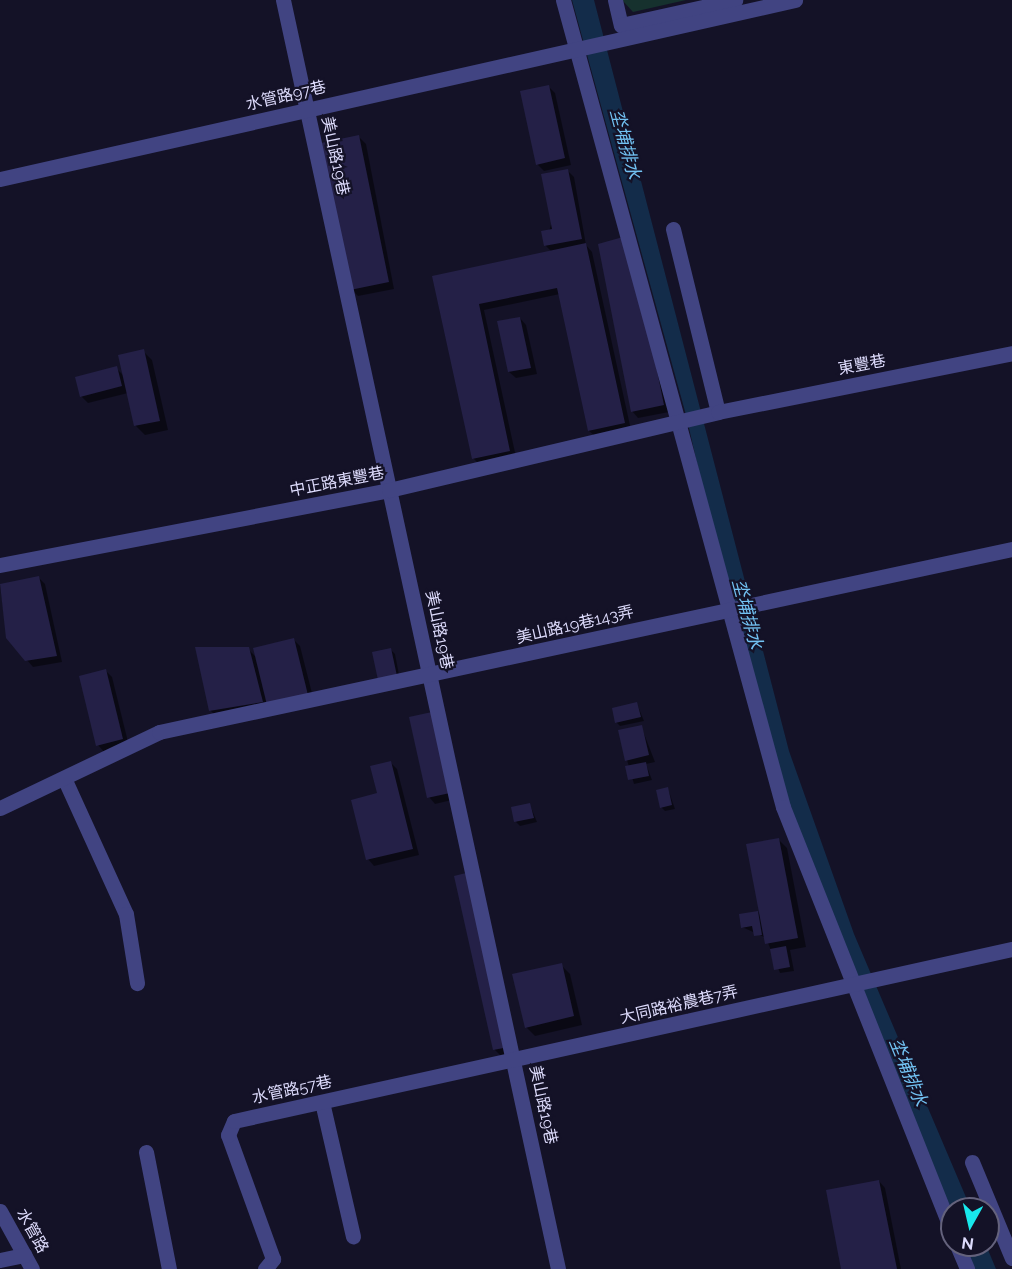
<!DOCTYPE html>
<html>
<head>
<meta charset="utf-8">
<style>
  body { margin:0 }
  #map { position:relative; width:1012px; height:1269px; overflow:hidden; background:#141227; font-family:Raleway,"Noto Sans TC",sans-serif }
  div>[style] { position:absolute }
  [style*='--x'] { left:calc(var(--x)*1px); top:calc(var(--y)*1px); width:calc(var(--w)*1px); rotate:calc(var(--a)*1deg) }
  .green>* { inset:0; background:#16312e }
  .water>* { inset:0; background:#132c4a }
  .shadow>* { inset:0; background:#0007 }
  .building>* { inset:0; background:#242047 }
  .minor>* { height:15px; margin:-7.5px; padding:0 7.5px; transform-origin:7.5px; border-radius:7.5px; background:#414482 }
  span { translate:-50% -50%; white-space:nowrap; text-align:center; line-height:1.15; -webkit-text-stroke:4.5px #141227; paint-order:stroke }
  .street-label { font-size:16px; color:#dddbfc }
  .water-label { font-size:18px; color:#72c2f3; font-style:italic }
  .north { position:absolute; left:940px; top:1197px; width:60px; height:60px; box-sizing:border-box; background:#141227; border:2px solid #64627c; border-radius:50%; rotate:188deg; font-size:16px; font-weight:700; line-height:24px; text-align:center; color:#dddbfc }
  .north::after { content:''; display:block; margin:auto; width:21px; height:27px; background:#18e8ec; clip-path:polygon(50% 0,100% 100%,50% 72%,0 100%) }
</style>
</head>
<body>
<div id="map">
  <div class="green">
    <i style="clip-path:polygon(622px 0,686px 0,633px 12px)"></i>
  </div>
  <div class="water">
    <i style="clip-path:polygon(572px 0,594px 0,789px 751px,854px 934px,971px 1209px,952px 1209px,952px 1218px,797px 848px,739px 646px,686px 415px)"></i>
    <i style="clip-path:polygon(964px 1245px,986px 1245px,996px 1269px,974px 1269px)"></i>
  </div>
  <div class="shadow">
    <i style="clip-path:polygon(549px 87px,555px 93px,571px 165px,544px 171px,537px 164px)"></i>
    <i style="clip-path:polygon(359px 137px,366px 144px,394px 289px,358px 296px,351px 289px)"></i>
    <i style="clip-path:polygon(567px 170px,574px 177px,586px 245px,592px 252px,631px 430px,596px 437px,589px 431px,560px 294px,484px 310px,516px 457px,480px 465px,473px 458px,434px 277px,552px 252px,545px 245px)"></i>
    <i style="clip-path:polygon(622px 238px,669px 412px,638px 418px,632px 411px)"></i>
    <i style="clip-path:polygon(520px 318px,526px 325px,537px 374px,516px 378px,509px 372px)"></i>
    <i style="clip-path:polygon(143px 351px,152px 360px,168px 430px,145px 435px,136px 426px,128px 393px,88px 403px,81px 396px,116px 368px,125px 377px)"></i>
    <i style="clip-path:polygon(39px 578px,45px 584px,62px 662px,33px 667px,7px 637px,0 585px)"></i>
    <i style="clip-path:polygon(294px 640px,300px 646px,314px 701px,217px 717px,210px 710px,248px 649px,257px 658px)"></i>
    <i style="clip-path:polygon(391px 650px,395px 654px,400px 680px,379px 679px)"></i>
    <i style="clip-path:polygon(106px 671px,112px 677px,129px 746px,104px 752px,98px 745px)"></i>
    <i style="clip-path:polygon(637px 704px,644px 721px,620px 726px,616px 722px)"></i>
    <i style="clip-path:polygon(438px 720px,456px 799px,435px 804px,429px 797px)"></i>
    <i style="clip-path:polygon(641px 726px,655px 762px,646px 764px,652px 780px,634px 784px,627px 760px)"></i>
    <i style="clip-path:polygon(390px 762px,397px 769px,419px 855px,374px 866px,368px 859px)"></i>
    <i style="clip-path:polygon(668px 789px,675px 809px,665px 811px,661px 807px)"></i>
    <i style="clip-path:polygon(530px 805px,537px 822px,520px 826px,516px 822px)"></i>
    <i style="clip-path:polygon(778px 839px,787px 848px,806px 947px,790px 950px,794px 971px,780px 973px,766px 938px,742px 927px,758px 912px,762px 916px)"></i>
    <i style="clip-path:polygon(456px 877px,515px 1053px,501px 1056px,495px 1050px)"></i>
    <i style="clip-path:polygon(561px 965px,570px 974px,582px 1025px,535px 1036px,526px 1027px)"></i>
    <i style="clip-path:polygon(879px 1181px,885px 1188px,901px 1269px,843px 1269px)"></i>
  </div>
  <div class="building">
    <i style="clip-path:polygon(549px 85px,565px 158px,536px 165px,520px 91px)"></i>
    <i style="clip-path:polygon(359px 135px,389px 282px,350px 290px,321px 143px)"></i>
    <i style="clip-path:polygon(568px 169px,582px 239px,544px 246px,541px 231px,552px 229px,541px 174px)"></i>
    <i style="clip-path:polygon(623px 237px,640px 287px,664px 405px,631px 412px,598px 244px)"></i>
    <i style="clip-path:polygon(586px 243px,625px 423px,588px 431px,557px 288px,479px 304px,510px 451px,472px 459px,432px 276px)"></i>
    <i style="clip-path:polygon(520px 317px,531px 368px,508px 372px,497px 321px)"></i>
    <i style="clip-path:polygon(144px 349px,160px 421px,134px 426px,118px 355px)"></i>
    <i style="clip-path:polygon(117px 366px,122px 386px,80px 397px,75px 377px)"></i>
    <i style="clip-path:polygon(39px 576px,57px 656px,25px 661px,6px 638px,0 584px)"></i>
    <i style="clip-path:polygon(294px 638px,308px 695px,267px 705px,253px 648px)"></i>
    <i style="clip-path:polygon(195px 647px,249px 647px,263px 702px,209px 711px)"></i>
    <i style="clip-path:polygon(391px 648px,397px 676px,378px 680px,372px 652px)"></i>
    <i style="clip-path:polygon(106px 669px,123px 739px,96px 746px,79px 676px)"></i>
    <i style="clip-path:polygon(637px 702px,641px 717px,615px 723px,612px 708px)"></i>
    <i style="clip-path:polygon(432px 712px,450px 793px,427px 798px,409px 717px)"></i>
    <i style="clip-path:polygon(642px 725px,649px 755px,625px 761px,618px 730px)"></i>
    <i style="clip-path:polygon(391px 761px,413px 849px,366px 860px,351px 800px,377px 793px,370px 766px)"></i>
    <i style="clip-path:polygon(646px 762px,649px 776px,628px 780px,625px 766px)"></i>
    <i style="clip-path:polygon(668px 787px,672px 805px,660px 808px,656px 790px)"></i>
    <i style="clip-path:polygon(530px 803px,534px 818px,514px 822px,511px 807px)"></i>
    <i style="clip-path:polygon(779px 838px,798px 938px,765px 944px,746px 844px)"></i>
    <i style="clip-path:polygon(470px 872px,509px 1047px,493px 1050px,454px 876px)"></i>
    <i style="clip-path:polygon(758px 911px,762px 935px,754px 936px,752px 926px,741px 928px,739px 914px)"></i>
    <i style="clip-path:polygon(786px 946px,790px 967px,774px 970px,770px 949px)"></i>
    <i style="clip-path:polygon(562px 963px,574px 1016px,525px 1028px,512px 974px)"></i>
    <i style="clip-path:polygon(879px 1180px,897px 1269px,841px 1269px,826px 1190px)"></i>
  </div>
  <div class="minor">
    <i style="--x:283;--y:0;--w:1298;--a:77.77"></i>
    <i style="--x:563;--y:0;--w:836;--a:74.75"></i>
    <i style="--x:783;--y:807;--w:456;--a:68.3"></i>
    <i style="--x:615;--y:0;--w:26;--a:77"></i>
    <i style="--x:621;--y:25;--w:117;--a:-12.4"></i>
    <i style="--x:0;--y:179;--w:815;--a:-12.69"></i>
    <i style="--x:673;--y:229;--w:188;--a:76.2"></i>
    <i style="--x:0;--y:565;--w:396;--a:-10.9"></i>
    <i style="--x:389;--y:490;--w:338;--a:-13.3"></i>
    <i style="--x:718;--y:412;--w:300;--a:-11.3"></i>
    <i style="--x:64;--y:778;--w:149;--a:65.5"></i>
    <i style="--x:126;--y:914;--w:70;--a:80.9"></i>
    <i style="--x:0;--y:808;--w:176;--a:-25.5"></i>
    <i style="--x:159;--y:732;--w:872;--a:-12.11"></i>
    <i style="--x:322;--y:1102;--w:138;--a:77"></i>
    <i style="--x:146;--y:1152;--w:119;--a:78.9"></i>
    <i style="--x:972;--y:1162;--w:104;--a:67.4"></i>
    <i style="--x:0;--y:1211;--w:66;--a:61.1"></i>
    <i style="--x:957;--y:1245;--w:26;--a:67"></i>
    <i style="--x:0;--y:1260;--w:25;--a:-12"></i>
    <i style="--x:265;--y:1269;--w:13;--a:-51"></i>
    <i style="--x:273;--y:1259;--w:132;--a:-109.9"></i>
    <i style="--x:228;--y:1135;--w:15;--a:-67"></i>
    <i style="--x:234;--y:1121;--w:797;--a:-12.47"></i>
  </div>
  <div class="street-label">
    <span style="left:286px;top:96px;rotate:-13deg">水管路97巷</span>
    <span style="left:335px;top:156px;rotate:78deg">美山路19巷</span>
    <span style="left:862px;top:365px;rotate:-11deg">東豐巷</span>
    <span style="left:337px;top:482px;rotate:-11deg">中正路東豐巷</span>
    <span style="left:575px;top:625px;rotate:-13deg">美山路19巷143弄</span>
    <span style="left:439px;top:630px;rotate:78deg">美山路19巷</span>
    <span style="left:679px;top:1005px;rotate:-13deg">大同路裕農巷7弄</span>
    <span style="left:292px;top:1090px;rotate:-12deg">水管路57巷</span>
    <span style="left:543px;top:1105px;rotate:78deg">美山路19巷</span>
    <span style="left:32px;top:1231px;rotate:61deg">水管路</span>
  </div>
  <div class="water-label">
    <span style="left:625px;top:144px;rotate:75deg">坔埔排水</span>
    <span style="left:747px;top:614px;rotate:75deg">坔埔排水</span>
    <span style="left:908px;top:1072px;rotate:68deg">坔埔排水</span>
  </div>
  <div class="north">N</div>
</div>
</body>
</html>
